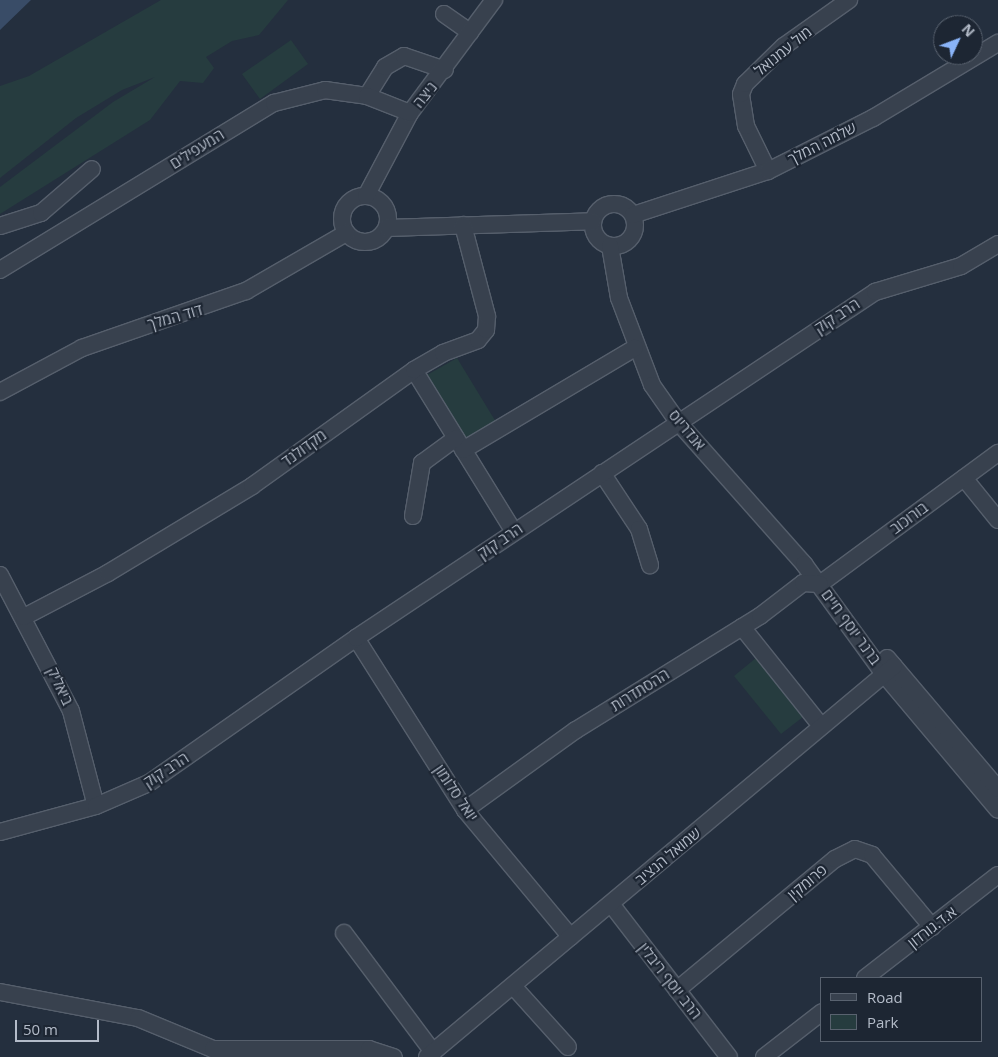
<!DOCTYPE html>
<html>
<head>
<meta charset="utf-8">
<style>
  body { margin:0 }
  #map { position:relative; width:998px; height:1057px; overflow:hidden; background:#242f3e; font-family:"Open Sans","Noto Sans Hebrew",sans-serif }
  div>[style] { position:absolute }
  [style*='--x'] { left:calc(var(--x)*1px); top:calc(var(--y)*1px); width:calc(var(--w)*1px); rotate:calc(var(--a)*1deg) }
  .green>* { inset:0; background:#263c3f }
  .water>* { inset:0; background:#394c67 }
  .roads { filter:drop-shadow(1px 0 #565f6c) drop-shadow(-1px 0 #565f6c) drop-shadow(0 1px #565f6c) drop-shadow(0 -1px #565f6c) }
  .minor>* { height:16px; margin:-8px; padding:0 8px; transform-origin:8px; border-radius:8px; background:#38414e }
  .minor>.ring { margin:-8px; padding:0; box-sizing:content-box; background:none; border:16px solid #38414e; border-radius:50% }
  span { translate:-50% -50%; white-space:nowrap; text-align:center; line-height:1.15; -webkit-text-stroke:4.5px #1d2633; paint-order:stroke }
  .street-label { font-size:15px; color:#b4bcc9 }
  .legend { position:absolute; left:820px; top:977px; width:162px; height:65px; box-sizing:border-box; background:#1d2633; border:1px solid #59626f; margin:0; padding:6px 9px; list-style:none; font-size:15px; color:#b4bcc9 }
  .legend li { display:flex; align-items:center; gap:10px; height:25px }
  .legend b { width:25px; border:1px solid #59626f }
  .north { position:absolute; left:933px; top:15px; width:50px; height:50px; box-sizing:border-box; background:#1d2633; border:1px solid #59626f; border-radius:50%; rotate:47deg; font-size:14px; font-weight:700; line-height:20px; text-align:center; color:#b4bcc9 }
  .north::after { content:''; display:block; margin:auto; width:18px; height:22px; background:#8ab4f8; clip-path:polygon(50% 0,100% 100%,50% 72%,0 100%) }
  .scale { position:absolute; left:15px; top:1020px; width:84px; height:22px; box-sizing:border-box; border:2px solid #b4bcc9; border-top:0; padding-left:6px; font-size:15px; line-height:18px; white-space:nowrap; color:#b4bcc9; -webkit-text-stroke:4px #1d2633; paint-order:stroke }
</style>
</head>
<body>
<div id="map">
  <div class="green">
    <i style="clip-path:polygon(161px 0,288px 0,259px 35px,232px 41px,206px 57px,214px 68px,203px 83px,180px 81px,150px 120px,0 214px,0 187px,113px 102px,155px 77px,122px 90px,76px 118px,0 178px,0 86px,29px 76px)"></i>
    <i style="clip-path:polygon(291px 40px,308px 64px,260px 99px,242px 74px)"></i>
    <i style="clip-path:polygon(457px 358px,496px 422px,466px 439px,427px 375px)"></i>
    <i style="clip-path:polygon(756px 658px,803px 717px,781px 734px,734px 676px)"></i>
  </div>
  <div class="water">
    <i style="clip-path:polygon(0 0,31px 0,0 30px)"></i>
  </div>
  <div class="roads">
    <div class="minor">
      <i style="--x:444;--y:14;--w:32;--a:35"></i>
      <i style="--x:367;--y:96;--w:34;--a:-58"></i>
      <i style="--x:385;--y:67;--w:22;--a:-30"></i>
      <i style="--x:404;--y:56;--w:43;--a:18.9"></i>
      <i style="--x:768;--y:171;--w:50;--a:-116.1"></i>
      <i style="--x:746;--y:126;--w:32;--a:-99"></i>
      <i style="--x:741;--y:94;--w:11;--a:-68"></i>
      <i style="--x:745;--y:84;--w:54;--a:-44.3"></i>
      <i style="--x:784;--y:46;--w:80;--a:-35.3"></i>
      <i class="ring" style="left:342px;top:196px;width:30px;height:30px"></i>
      <i style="--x:366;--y:196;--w:94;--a:-62.1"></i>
      <i style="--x:410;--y:113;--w:141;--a:-53.4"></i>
      <i class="ring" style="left:593px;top:204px;width:26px;height:26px"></i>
      <i style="--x:633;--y:215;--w:142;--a:-18.1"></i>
      <i style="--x:768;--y:171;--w:118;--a:-26.8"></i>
      <i style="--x:873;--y:118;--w:146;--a:-31"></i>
      <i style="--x:0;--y:226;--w:43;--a:-17.6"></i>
      <i style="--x:41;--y:213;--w:67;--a:-40.8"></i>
      <i style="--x:387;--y:228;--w:206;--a:-1.9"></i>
      <i style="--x:610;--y:246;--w:53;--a:80.2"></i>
      <i style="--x:619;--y:298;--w:93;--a:69.2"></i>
      <i style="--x:652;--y:385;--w:45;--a:54.9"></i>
      <i style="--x:678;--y:422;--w:190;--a:48.4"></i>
      <i style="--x:804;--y:564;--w:136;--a:54"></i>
      <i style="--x:884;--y:674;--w:177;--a:50"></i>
      <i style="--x:0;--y:270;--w:321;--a:-31.4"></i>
      <i style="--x:274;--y:103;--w:53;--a:-14.3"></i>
      <i style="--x:325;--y:90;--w:42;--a:8.1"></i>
      <i style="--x:367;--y:96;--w:46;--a:21.6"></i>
      <i style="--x:414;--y:370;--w:190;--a:58.3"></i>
      <i style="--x:0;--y:392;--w:93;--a:-28.2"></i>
      <i style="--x:82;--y:348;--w:174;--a:-19.2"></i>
      <i style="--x:246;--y:291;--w:116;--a:-30.1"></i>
      <i style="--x:463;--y:450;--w:200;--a:-30.7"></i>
      <i style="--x:602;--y:473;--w:67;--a:56.5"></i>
      <i style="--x:639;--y:529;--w:38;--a:73"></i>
      <i style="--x:964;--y:478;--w:54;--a:51"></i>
      <i style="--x:413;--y:516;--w:54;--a:-80.4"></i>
      <i style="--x:422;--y:463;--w:42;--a:-36.3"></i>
      <i style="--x:0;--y:575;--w:153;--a:62.4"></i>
      <i style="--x:71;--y:711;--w:98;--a:75.3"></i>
      <i style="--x:820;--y:584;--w:221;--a:-36.4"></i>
      <i style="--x:24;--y:617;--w:95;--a:-27.6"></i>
      <i style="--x:108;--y:573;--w:168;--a:-31.1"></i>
      <i style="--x:252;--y:486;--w:199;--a:-35.6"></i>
      <i style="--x:414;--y:370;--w:34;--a:-30"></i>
      <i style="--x:443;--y:353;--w:37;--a:-20"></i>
      <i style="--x:478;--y:340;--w:13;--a:-51"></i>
      <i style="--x:486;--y:330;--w:14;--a:-86"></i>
      <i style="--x:487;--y:316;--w:94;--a:-104.8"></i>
      <i style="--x:742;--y:627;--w:127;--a:51.4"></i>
      <i style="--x:356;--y:638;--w:204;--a:57.6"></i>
      <i style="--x:465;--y:810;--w:165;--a:50.2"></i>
      <i style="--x:887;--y:658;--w:172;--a:49.7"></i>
      <i style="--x:465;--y:810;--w:137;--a:-35.8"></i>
      <i style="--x:576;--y:730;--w:216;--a:-31.8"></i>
      <i style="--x:760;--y:616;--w:54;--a:-37.5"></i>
      <i style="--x:803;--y:583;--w:17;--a:3"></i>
      <i style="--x:0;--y:832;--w:99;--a:-15.2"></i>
      <i style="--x:96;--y:806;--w:58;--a:-23.5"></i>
      <i style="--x:149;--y:783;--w:253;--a:-35"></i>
      <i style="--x:356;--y:638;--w:624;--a:-33.69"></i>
      <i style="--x:875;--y:292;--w:90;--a:-16.8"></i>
      <i style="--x:961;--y:266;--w:43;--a:-30.7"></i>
      <i style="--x:611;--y:904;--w:193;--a:52.4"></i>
      <i style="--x:344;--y:933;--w:149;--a:53.2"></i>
      <i style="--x:865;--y:978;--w:168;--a:-37.8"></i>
      <i style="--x:513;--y:986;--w:82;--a:48"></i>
      <i style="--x:677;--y:990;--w:205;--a:-39.7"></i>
      <i style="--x:835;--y:859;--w:22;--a:-27"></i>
      <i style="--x:855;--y:849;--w:18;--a:19"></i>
      <i style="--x:872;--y:855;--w:94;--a:50.2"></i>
      <i style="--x:0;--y:992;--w:140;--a:10.7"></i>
      <i style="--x:138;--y:1018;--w:81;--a:22.5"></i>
      <i style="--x:213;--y:1049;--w:156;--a:0"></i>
      <i style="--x:369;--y:1049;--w:26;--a:18"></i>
      <i style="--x:427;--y:1057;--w:609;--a:-39.94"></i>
      <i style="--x:764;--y:1057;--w:73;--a:-37.8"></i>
    </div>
  </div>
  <div class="street-label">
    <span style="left:783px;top:51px;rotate:-39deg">מול עמנואל</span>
    <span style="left:425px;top:95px;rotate:-51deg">ניצה</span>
    <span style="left:822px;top:143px;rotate:-27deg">שלמה המלך</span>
    <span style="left:197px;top:149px;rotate:-32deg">המעפילים</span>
    <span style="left:837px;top:316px;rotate:-33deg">הרב קוק</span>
    <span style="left:175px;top:317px;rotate:-16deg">דוד המלך</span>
    <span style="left:687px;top:430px;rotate:50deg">אנדריוס</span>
    <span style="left:304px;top:448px;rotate:-36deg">מקדולנד</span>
    <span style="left:909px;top:518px;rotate:-36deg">בורוכוב</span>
    <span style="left:500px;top:541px;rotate:-34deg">הרב קוק</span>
    <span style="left:851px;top:627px;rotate:54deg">ברנר יוסף חיים</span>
    <span style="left:60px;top:686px;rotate:65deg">ביאליק</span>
    <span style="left:640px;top:690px;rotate:-32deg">ההסתדרות</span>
    <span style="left:166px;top:770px;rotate:-33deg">הרב קוק</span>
    <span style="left:456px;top:793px;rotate:56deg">יואל סלומון</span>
    <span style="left:668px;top:856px;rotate:-40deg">שמואל הנציב</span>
    <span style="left:807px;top:882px;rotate:-40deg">פרומקין</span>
    <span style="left:932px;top:927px;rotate:-38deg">א.ד.גורדון</span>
    <span style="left:670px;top:981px;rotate:52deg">הרב יוסף ריבלין</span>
  </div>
  <ul class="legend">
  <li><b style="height:6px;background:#38414e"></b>Road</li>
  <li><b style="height:14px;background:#263c3f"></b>Park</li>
  </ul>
  <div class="north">N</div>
  <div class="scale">50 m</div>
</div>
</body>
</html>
